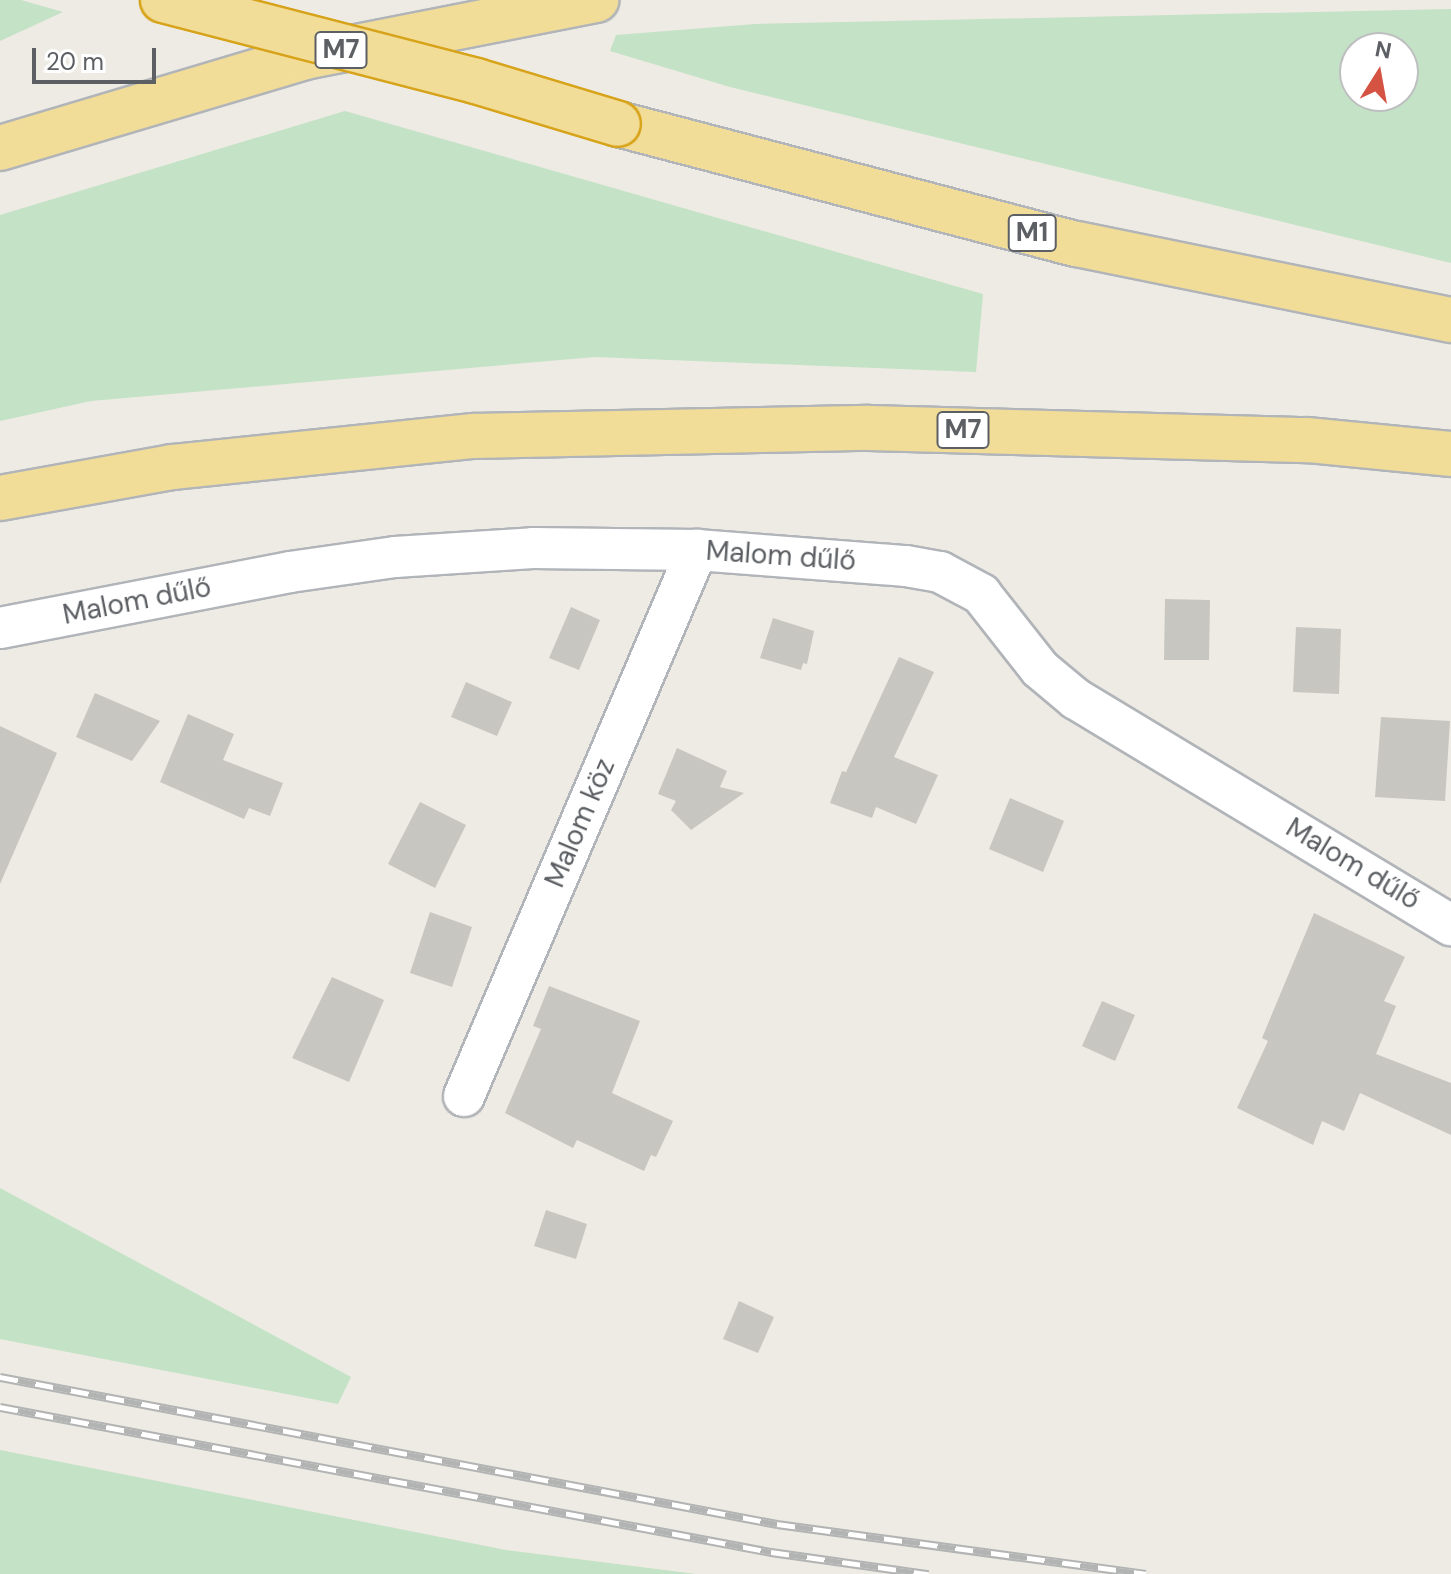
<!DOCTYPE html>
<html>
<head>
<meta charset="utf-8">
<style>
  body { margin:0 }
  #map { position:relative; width:1451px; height:1574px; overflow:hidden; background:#edebe4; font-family:"DM Sans",sans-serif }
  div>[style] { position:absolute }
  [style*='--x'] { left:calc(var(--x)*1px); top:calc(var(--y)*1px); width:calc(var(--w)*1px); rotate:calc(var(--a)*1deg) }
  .green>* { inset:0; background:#c4e2c5 }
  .building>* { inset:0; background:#c8c6c1 }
  .roads { filter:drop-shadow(2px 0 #b1b4b8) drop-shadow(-2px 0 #b1b4b8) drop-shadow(0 2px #b1b4b8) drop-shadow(0 -2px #b1b4b8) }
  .minor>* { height:40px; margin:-20px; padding:0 20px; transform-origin:20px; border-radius:20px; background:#fff }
  .motorway>* { height:44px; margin:-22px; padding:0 22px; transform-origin:22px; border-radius:22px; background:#f1dd98 }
  .rail>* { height:9px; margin-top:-4.5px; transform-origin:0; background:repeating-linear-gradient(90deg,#fff 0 18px,#b2b3b3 0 36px); box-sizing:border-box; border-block:2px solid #b2b3b3 }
  .bridges { filter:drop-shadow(2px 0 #d7a31a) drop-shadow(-2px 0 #d7a31a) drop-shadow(0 2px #d7a31a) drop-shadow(0 -2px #d7a31a) }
  .motorway-bridge>* { height:44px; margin:-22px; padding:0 22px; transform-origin:22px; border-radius:22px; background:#f1dd98 }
  span { translate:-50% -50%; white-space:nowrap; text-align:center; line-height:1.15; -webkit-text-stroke:7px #fff; paint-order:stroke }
  .shield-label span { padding:2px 6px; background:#fff; border:2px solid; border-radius:6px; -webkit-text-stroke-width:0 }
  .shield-label { font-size:26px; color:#5c5f63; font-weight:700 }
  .street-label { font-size:28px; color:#5c5f63 }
  .north { position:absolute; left:1339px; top:32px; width:80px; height:80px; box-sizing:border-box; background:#fff; border:2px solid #bebfc1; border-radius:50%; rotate:11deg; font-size:22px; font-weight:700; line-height:32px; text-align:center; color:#5c5f63 }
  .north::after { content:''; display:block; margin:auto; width:28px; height:36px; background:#d55342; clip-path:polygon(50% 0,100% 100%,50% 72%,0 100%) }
  .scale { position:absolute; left:32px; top:48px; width:124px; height:36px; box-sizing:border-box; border:4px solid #5c5f63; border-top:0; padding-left:10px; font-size:24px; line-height:28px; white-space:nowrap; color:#5c5f63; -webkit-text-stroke:6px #fff; paint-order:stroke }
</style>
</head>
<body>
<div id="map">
  <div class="green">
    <i style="clip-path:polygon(0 0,21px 0,63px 12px,0 41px)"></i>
    <i style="clip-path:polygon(evenodd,1451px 9px,1451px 263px,730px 87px,610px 51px,616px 35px,755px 24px,1451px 9px,1355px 48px,1403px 48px,1403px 96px,1355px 96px,1355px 48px)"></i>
    <i style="clip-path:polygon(345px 111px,983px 294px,976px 372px,595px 357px,91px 401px,0 421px,0 215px)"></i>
    <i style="clip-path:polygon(0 1188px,351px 1377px,338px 1404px,0 1339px)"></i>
    <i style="clip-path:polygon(0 1450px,506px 1550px,696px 1574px,0 1574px)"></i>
  </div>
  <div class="building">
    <i style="clip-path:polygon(1165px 599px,1210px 600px,1209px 660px,1164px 660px)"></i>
    <i style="clip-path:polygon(571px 607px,600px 620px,579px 670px,549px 658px)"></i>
    <i style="clip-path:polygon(773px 618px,814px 631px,807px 664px,803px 663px,801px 670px,760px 658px)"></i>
    <i style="clip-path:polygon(1296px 627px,1341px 629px,1339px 694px,1293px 692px)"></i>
    <i style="clip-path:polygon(899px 657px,934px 672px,894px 757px,938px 775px,916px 824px,876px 807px,872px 818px,830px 803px,842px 771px,846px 772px)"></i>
    <i style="clip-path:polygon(466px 682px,512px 702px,497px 736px,451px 717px)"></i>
    <i style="clip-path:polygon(95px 693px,160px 721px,132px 761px,76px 737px)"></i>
    <i style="clip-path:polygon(188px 714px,234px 734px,223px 760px,283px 783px,270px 816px,249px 808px,244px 819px,160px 782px)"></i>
    <i style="clip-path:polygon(1381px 717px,1450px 721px,1445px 801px,1375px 797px)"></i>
    <i style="clip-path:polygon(0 726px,57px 753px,0 884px)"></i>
    <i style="clip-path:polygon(677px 748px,727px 771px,720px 787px,744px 793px,691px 830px,671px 810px,676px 801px,658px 794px)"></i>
    <i style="clip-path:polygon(1010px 798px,1064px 821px,1043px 872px,989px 849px)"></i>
    <i style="clip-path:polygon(420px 802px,466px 825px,435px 888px,388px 864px)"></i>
    <i style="clip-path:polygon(430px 912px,472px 927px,452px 987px,410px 973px)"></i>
    <i style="clip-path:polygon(1314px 913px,1405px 957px,1384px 1001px,1396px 1006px,1376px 1054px,1451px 1083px,1451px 1135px,1360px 1093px,1344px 1131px,1322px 1121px,1313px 1145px,1237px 1108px,1268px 1041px,1262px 1038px)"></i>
    <i style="clip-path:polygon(332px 977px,384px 1000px,349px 1082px,292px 1058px)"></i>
    <i style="clip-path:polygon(549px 986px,640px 1021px,612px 1093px,673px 1121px,656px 1157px,651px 1155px,644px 1171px,577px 1140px,573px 1148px,505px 1113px,541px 1029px,533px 1026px)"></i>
    <i style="clip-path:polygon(1102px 1001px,1135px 1015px,1115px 1061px,1082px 1046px)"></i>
    <i style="clip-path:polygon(546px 1210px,587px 1224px,576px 1259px,534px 1246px)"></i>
    <i style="clip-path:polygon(739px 1301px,774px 1317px,758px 1353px,723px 1339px)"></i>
  </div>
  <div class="roads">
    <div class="minor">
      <i style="--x:0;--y:628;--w:295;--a:-10.9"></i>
      <i style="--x:290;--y:572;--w:106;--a:-8.1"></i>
      <i style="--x:395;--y:557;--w:138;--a:-3.7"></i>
      <i style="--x:533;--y:548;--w:164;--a:0.7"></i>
      <i style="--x:697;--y:550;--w:210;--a:4.4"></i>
      <i style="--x:906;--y:566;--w:35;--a:10"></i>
      <i style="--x:940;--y:572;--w:47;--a:28.2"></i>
      <i style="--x:981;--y:594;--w:95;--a:51.8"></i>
      <i style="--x:1040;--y:669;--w:47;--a:39.8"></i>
      <i style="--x:1076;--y:699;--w:438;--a:31.1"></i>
      <i style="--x:464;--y:1096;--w:594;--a:-66.89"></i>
    </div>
    <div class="motorway">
      <i style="--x:618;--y:124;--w:474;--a:14.7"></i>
      <i style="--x:1077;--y:244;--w:382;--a:11.5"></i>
      <i style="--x:0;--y:148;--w:318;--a:-16.6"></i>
      <i style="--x:305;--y:57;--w:297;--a:-11.1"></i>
      <i style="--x:0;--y:498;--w:175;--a:-10.2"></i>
      <i style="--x:172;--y:467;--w:303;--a:-5.9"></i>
      <i style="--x:473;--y:436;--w:396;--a:-1.2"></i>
      <i style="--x:869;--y:428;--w:439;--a:1.6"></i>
      <i style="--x:1308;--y:440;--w:144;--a:5.6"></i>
    </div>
  </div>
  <div class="rail">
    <i style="--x:0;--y:1377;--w:791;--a:10.71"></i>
    <i style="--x:777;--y:1524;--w:372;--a:7.7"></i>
    <i style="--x:0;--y:1407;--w:785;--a:10.65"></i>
    <i style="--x:771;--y:1552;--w:159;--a:8"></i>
  </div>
  <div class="bridges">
    <div class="motorway-bridge">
      <i style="--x:163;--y:0;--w:323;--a:14.5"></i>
      <i style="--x:476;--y:81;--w:148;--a:16.8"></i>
    </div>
  </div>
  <div class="shield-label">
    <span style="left:341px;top:50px">M7</span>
    <span style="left:1032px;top:233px">M1</span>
    <span style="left:963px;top:430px">M7</span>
  </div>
  <div class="street-label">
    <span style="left:781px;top:556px;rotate:4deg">Malom dűlő</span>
    <span style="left:137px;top:601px;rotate:-11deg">Malom dűlő</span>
    <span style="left:580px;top:823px;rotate:-67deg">Malom köz</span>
    <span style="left:1353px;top:864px;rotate:31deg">Malom dűlő</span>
  </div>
  <div class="north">N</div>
  <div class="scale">20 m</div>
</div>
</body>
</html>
